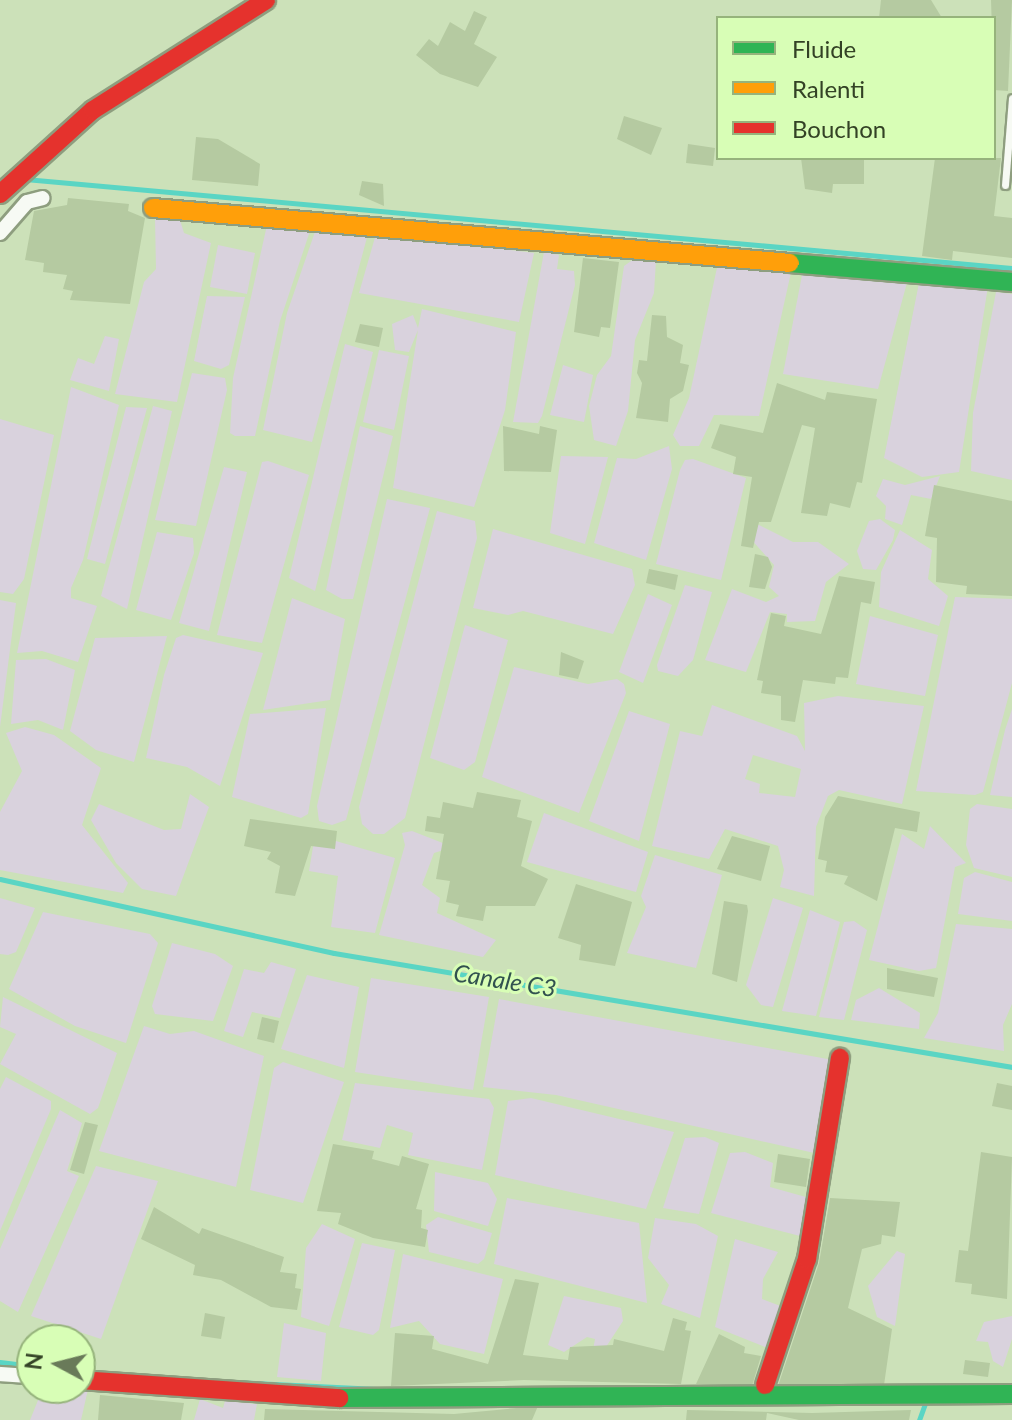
<!DOCTYPE html>
<html>
<head>
<meta charset="utf-8">
<style>
  body { margin:0 }
  #map { position:relative; width:1012px; height:1420px; overflow:hidden; background:#cce1b9; font-family:Lato,sans-serif }
  div>[style] { position:absolute }
  [style*='--x'] { left:calc(var(--x)*1px); top:calc(var(--y)*1px); width:calc(var(--w)*1px); rotate:calc(var(--a)*1deg) }
  .green>* { inset:0; background:#d9d2dd }
  .stream>* { height:5px; margin:-2.5px; padding:0 2.5px; transform-origin:2.5px; border-radius:2.5px; background:#5ad5c4 }
  .building>* { inset:0; background:#b5caa1 }
  .roads { filter:drop-shadow(2px 0 #8e9e7f) drop-shadow(-2px 0 #8e9e7f) drop-shadow(0 2px #8e9e7f) drop-shadow(0 -2px #8e9e7f) }
  .lane>* { height:7px; margin:-3.5px; padding:0 3.5px; transform-origin:3.5px; border-radius:3.5px; background:#f7faf4 }
  .street>* { height:14px; margin:-7px; padding:0 7px; transform-origin:7px; border-radius:7px; background:#f7faf4 }
  .fast>* { height:18px; margin:-9px; padding:0 9px; transform-origin:9px; border-radius:9px; background:#30b455 }
  .slow>* { height:18px; margin:-9px; padding:0 9px; transform-origin:9px; border-radius:9px; background:#ff9f0a }
  .jam>* { height:18px; margin:-9px; padding:0 9px; transform-origin:9px; border-radius:9px; background:#e5322d }
  span { translate:-50% -50%; white-space:nowrap; text-align:center; line-height:1.15; -webkit-text-stroke:6px #d8feb6; paint-order:stroke }
  .water-label { font-size:24px; color:#31514f; font-style:italic }
  .legend { position:absolute; left:716px; top:16px; width:280px; height:144px; box-sizing:border-box; background:#d8feb6; border:2px solid #96b37c; margin:0; padding:10px 14px; list-style:none; font-size:24px; color:#334225 }
  .legend li { display:flex; align-items:center; gap:16px; height:40px }
  .legend b { width:40px; border:2px solid #96b37c }
  .north { position:absolute; left:16px; top:1324px; width:80px; height:80px; box-sizing:border-box; background:#d8feb6; border:2px solid #96b37c; border-radius:50%; rotate:277deg; font-size:22px; font-weight:700; line-height:32px; text-align:center; color:#334225 }
  .north::after { content:''; display:block; margin:auto; width:28px; height:36px; background:#697a59; clip-path:polygon(50% 0,100% 100%,50% 72%,0 100%) }
</style>
</head>
<body>
<div id="map">
  <div class="green">
    <i style="clip-path:polygon(155px 218px,180px 220px,184px 233px,211px 243px,177px 402px,115px 394px,144px 282px,156px 269px)"></i>
    <i style="clip-path:polygon(318px 223px,369px 230px,312px 442px,263px 430px,287px 313px)"></i>
    <i style="clip-path:polygon(267px 225px,310px 231px,280px 321px,255px 436px,235px 436px,230px 433px,233px 378px)"></i>
    <i style="clip-path:polygon(376px 234px,534px 253px,519px 322px,359px 293px)"></i>
    <i style="clip-path:polygon(218px 245px,255px 253px,247px 294px,210px 287px)"></i>
    <i style="clip-path:polygon(544px 252px,559px 255px,557px 269px,574px 271px,575px 285px,542px 416px,538px 423px,513px 422px)"></i>
    <i style="clip-path:polygon(634px 259px,656px 260px,654px 293px,635px 340px,628px 411px,616px 446px,594px 440px,589px 406px,597px 375px,611px 356px,624px 266px)"></i>
    <i style="clip-path:polygon(718px 263px,792px 268px,759px 416px,714px 415px,699px 446px,680px 446px,673px 435px,689px 398px)"></i>
    <i style="clip-path:polygon(803px 270px,908px 279px,878px 389px,783px 374px)"></i>
    <i style="clip-path:polygon(920px 278px,988px 286px,959px 472px,922px 477px,884px 458px)"></i>
    <i style="clip-path:polygon(996px 292px,1012px 294px,1012px 480px,971px 471px,973px 413px)"></i>
    <i style="clip-path:polygon(207px 296px,245px 297px,229px 365px,221px 369px,194px 361px)"></i>
    <i style="clip-path:polygon(422px 309px,516px 332px,505px 410px,474px 507px,393px 488px,418px 330px,409px 352px,395px 350px,392px 324px,413px 315px,418px 328px)"></i>
    <i style="clip-path:polygon(105px 336px,119px 339px,109px 391px,70px 380px,78px 358px,94px 364px)"></i>
    <i style="clip-path:polygon(345px 344px,373px 352px,315px 591px,289px 578px)"></i>
    <i style="clip-path:polygon(379px 350px,409px 356px,394px 430px,363px 422px)"></i>
    <i style="clip-path:polygon(563px 365px,593px 375px,584px 422px,550px 415px)"></i>
    <i style="clip-path:polygon(192px 373px,225px 378px,227px 390px,196px 526px,155px 520px)"></i>
    <i style="clip-path:polygon(71px 387px,119px 405px,83px 560px,71px 588px,71px 598px,97px 606px,78px 662px,42px 651px,17px 653px)"></i>
    <i style="clip-path:polygon(153px 406px,172px 411px,127px 609px,101px 596px)"></i>
    <i style="clip-path:polygon(126px 407px,147px 408px,105px 564px,87px 559px)"></i>
    <i style="clip-path:polygon(0 419px,54px 435px,24px 579px,13px 594px,0 592px)"></i>
    <i style="clip-path:polygon(360px 426px,393px 436px,353px 599px,342px 599px,326px 590px)"></i>
    <i style="clip-path:polygon(669px 446px,672px 469px,646px 560px,594px 543px,617px 458px,636px 459px)"></i>
    <i style="clip-path:polygon(561px 456px,608px 457px,585px 544px,550px 533px)"></i>
    <i style="clip-path:polygon(693px 459px,746px 478px,721px 580px,656px 564px,680px 470px,685px 460px)"></i>
    <i style="clip-path:polygon(268px 461px,309px 475px,262px 643px,217px 635px,262px 462px)"></i>
    <i style="clip-path:polygon(224px 467px,247px 472px,209px 631px,179px 623px)"></i>
    <i style="clip-path:polygon(940px 476px,931px 499px,911px 495px,902px 525px,885px 519px,886px 506px,876px 496px,883px 479px,905px 485px)"></i>
    <i style="clip-path:polygon(387px 499px,430px 508px,346px 820px,332px 825px,319px 821px,317px 806px)"></i>
    <i style="clip-path:polygon(437px 511px,475px 521px,477px 538px,405px 818px,384px 834px,373px 834px,362px 824px,359px 807px)"></i>
    <i style="clip-path:polygon(880px 519px,895px 530px,893px 540px,876px 570px,863px 569px,857px 551px,869px 521px)"></i>
    <i style="clip-path:polygon(757px 524px,793px 542px,818px 542px,849px 564px,826px 582px,815px 621px,787px 622px,787px 614px,770px 612px,746px 672px,705px 660px,732px 589px,766px 602px,779px 596px,769px 587px,774px 565px,750px 538px)"></i>
    <i style="clip-path:polygon(493px 529px,632px 569px,635px 585px,613px 634px,523px 611px,508px 615px,473px 608px)"></i>
    <i style="clip-path:polygon(900px 530px,932px 550px,928px 579px,948px 596px,939px 626px,879px 607px,881px 572px)"></i>
    <i style="clip-path:polygon(157px 532px,193px 538px,194px 553px,171px 620px,136px 610px)"></i>
    <i style="clip-path:polygon(685px 585px,712px 592px,693px 660px,678px 676px,658px 671px,657px 665px)"></i>
    <i style="clip-path:polygon(648px 594px,672px 605px,643px 683px,619px 672px)"></i>
    <i style="clip-path:polygon(955px 597px,1012px 599px,1012px 683px,983px 792px,975px 795px,916px 791px)"></i>
    <i style="clip-path:polygon(292px 598px,345px 619px,330px 700px,263px 710px)"></i>
    <i style="clip-path:polygon(0 600px,16px 603px,0 727px)"></i>
    <i style="clip-path:polygon(870px 616px,938px 635px,925px 696px,856px 684px)"></i>
    <i style="clip-path:polygon(465px 625px,508px 640px,475px 762px,464px 770px,430px 758px)"></i>
    <i style="clip-path:polygon(183px 635px,263px 653px,220px 786px,187px 767px,146px 758px,164px 675px,176px 638px)"></i>
    <i style="clip-path:polygon(167px 636px,134px 762px,96px 750px,70px 731px,95px 638px)"></i>
    <i style="clip-path:polygon(46px 659px,75px 670px,63px 730px,38px 720px,11px 724px,16px 660px)"></i>
    <i style="clip-path:polygon(514px 667px,588px 684px,617px 679px,624px 684px,626px 693px,579px 813px,482px 777px)"></i>
    <i style="clip-path:polygon(evenodd,838px 696px,924px 706px,902px 804px,839px 790px,828px 796px,816px 827px,814px 896px,780px 887px,784px 870px,778px 846px,725px 829px,709px 859px,652px 846px,680px 731px,702px 736px,712px 705px,797px 736px,805px 751px,804px 703px,838px 696px,753px 755px,801px 769px,795px 797px,759px 793px,760px 784px,745px 779px,753px 755px)"></i>
    <i style="clip-path:polygon(326px 708px,308px 814px,301px 818px,232px 797px,250px 714px)"></i>
    <i style="clip-path:polygon(1012px 709px,1012px 797px,990px 795px,1005px 730px)"></i>
    <i style="clip-path:polygon(629px 711px,670px 724px,639px 841px,589px 821px)"></i>
    <i style="clip-path:polygon(25px 727px,54px 735px,101px 768px,82px 825px,128px 883px,123px 893px,0 870px,0 812px,22px 771px,6px 733px)"></i>
    <i style="clip-path:polygon(190px 794px,209px 807px,176px 896px,142px 889px,116px 863px,91px 820px,99px 804px,164px 830px,181px 829px)"></i>
    <i style="clip-path:polygon(977px 804px,1012px 809px,1012px 877px,974px 868px,966px 845px,970px 809px)"></i>
    <i style="clip-path:polygon(544px 813px,648px 852px,636px 892px,527px 862px)"></i>
    <i style="clip-path:polygon(930px 826px,966px 863px,955px 867px,936px 968px,919px 971px,869px 960px,902px 834px,924px 849px)"></i>
    <i style="clip-path:polygon(412px 831px,453px 847px,434px 853px,422px 885px,440px 898px,437px 913px,496px 940px,483px 957px,379px 935px,405px 845px,402px 833px)"></i>
    <i style="clip-path:polygon(315px 835px,395px 858px,375px 933px,331px 927px,338px 876px,309px 871px)"></i>
    <i style="clip-path:polygon(655px 855px,722px 875px,696px 968px,627px 953px,646px 907px,641px 896px)"></i>
    <i style="clip-path:polygon(975px 872px,1012px 882px,1012px 921px,958px 914px,964px 878px)"></i>
    <i style="clip-path:polygon(0 898px,35px 908px,16px 952px,8px 955px,0 954px)"></i>
    <i style="clip-path:polygon(773px 898px,803px 908px,773px 1007px,761px 1005px,746px 985px)"></i>
    <i style="clip-path:polygon(810px 910px,840px 922px,816px 1016px,782px 1011px)"></i>
    <i style="clip-path:polygon(43px 912px,150px 934px,158px 943px,126px 1043px,75px 1026px,9px 989px)"></i>
    <i style="clip-path:polygon(854px 921px,867px 930px,844px 1020px,819px 1017px,844px 922px)"></i>
    <i style="clip-path:polygon(956px 924px,1012px 929px,1012px 1004px,1003px 1025px,1004px 1051px,924px 1038px,938px 1013px)"></i>
    <i style="clip-path:polygon(172px 943px,215px 954px,233px 966px,213px 1021px,155px 1014px,152px 1006px)"></i>
    <i style="clip-path:polygon(271px 962px,296px 969px,280px 1018px,252px 1012px,243px 1037px,224px 1031px,244px 969px,264px 973px)"></i>
    <i style="clip-path:polygon(307px 975px,359px 987px,344px 1068px,281px 1049px)"></i>
    <i style="clip-path:polygon(371px 978px,489px 997px,473px 1090px,355px 1072px)"></i>
    <i style="clip-path:polygon(879px 988px,920px 1013px,919px 1029px,851px 1020px,856px 1000px)"></i>
    <i style="clip-path:polygon(3px 997px,117px 1053px,98px 1108px,90px 1114px,0 1064px,16px 1034px,0 1027px)"></i>
    <i style="clip-path:polygon(499px 999px,833px 1060px,819px 1154px,556px 1095px,483px 1087px)"></i>
    <i style="clip-path:polygon(144px 1026px,170px 1034px,194px 1031px,264px 1056px,236px 1187px,99px 1151px)"></i>
    <i style="clip-path:polygon(283px 1062px,344px 1082px,303px 1203px,250px 1190px,274px 1068px)"></i>
    <i style="clip-path:polygon(6px 1077px,51px 1101px,51px 1109px,0 1231px,0 1089px)"></i>
    <i style="clip-path:polygon(355px 1083px,489px 1099px,494px 1108px,482px 1170px,408px 1155px,413px 1133px,387px 1125px,380px 1148px,342px 1140px)"></i>
    <i style="clip-path:polygon(531px 1098px,674px 1132px,646px 1209px,495px 1175px,508px 1101px)"></i>
    <i style="clip-path:polygon(60px 1110px,82px 1123px,67px 1171px,79px 1176px,18px 1312px,0 1301px,0 1249px)"></i>
    <i style="clip-path:polygon(705px 1137px,719px 1143px,699px 1214px,663px 1208px,685px 1138px)"></i>
    <i style="clip-path:polygon(745px 1152px,773px 1163px,770px 1187px,813px 1199px,804px 1237px,711px 1213px,730px 1153px)"></i>
    <i style="clip-path:polygon(96px 1166px,158px 1181px,101px 1339px,31px 1316px)"></i>
    <i style="clip-path:polygon(435px 1172px,488px 1183px,497px 1199px,488px 1226px,434px 1211px)"></i>
    <i style="clip-path:polygon(507px 1198px,639px 1223px,647px 1303px,494px 1264px)"></i>
    <i style="clip-path:polygon(438px 1217px,492px 1233px,484px 1259px,478px 1264px,429px 1252px,426px 1225px)"></i>
    <i style="clip-path:polygon(655px 1218px,696px 1224px,718px 1236px,700px 1318px,661px 1304px,669px 1285px,648px 1258px)"></i>
    <i style="clip-path:polygon(322px 1224px,355px 1239px,329px 1326px,301px 1317px,306px 1248px)"></i>
    <i style="clip-path:polygon(735px 1239px,778px 1252px,763px 1279px,762px 1299px,783px 1307px,770px 1349px,715px 1327px)"></i>
    <i style="clip-path:polygon(362px 1243px,395px 1250px,379px 1330px,373px 1335px,339px 1327px)"></i>
    <i style="clip-path:polygon(897px 1251px,905px 1254px,895px 1326px,877px 1317px,868px 1286px)"></i>
    <i style="clip-path:polygon(403px 1254px,503px 1279px,484px 1354px,440px 1344px,419px 1321px,390px 1328px)"></i>
    <i style="clip-path:polygon(564px 1296px,621px 1308px,623px 1321px,604px 1350px,593px 1350px,595px 1339px,587px 1337px,564px 1352px,548px 1345px)"></i>
    <i style="clip-path:polygon(1012px 1316px,1012px 1339px,1003px 1367px,993px 1361px,988px 1342px,976px 1341px,984px 1322px)"></i>
    <i style="clip-path:polygon(284px 1323px,326px 1333px,321px 1381px,277px 1377px)"></i>
    <i style="clip-path:polygon(89px 1385px,81px 1420px,30px 1420px,43px 1388px)"></i>
    <i style="clip-path:polygon(200px 1399px,223px 1408px,225px 1401px,257px 1404px,254px 1420px,194px 1420px)"></i>
  </div>
  <div class="stream">
    <i style="--x:25;--y:179;--w:991;--a:5.15"></i>
    <i style="--x:0;--y:879;--w:342;--a:12.5"></i>
    <i style="--x:334;--y:953;--w:688;--a:9.54"></i>
    <i style="--x:0;--y:1362;--w:32;--a:7"></i>
    <i style="--x:193;--y:1380;--w:185;--a:2.8"></i>
    <i style="--x:919;--y:1420;--w:20;--a:-70"></i>
  </div>
  <div class="building">
    <i style="clip-path:polygon(881px 0,931px 0,942px 18px,879px 18px)"></i>
    <i style="clip-path:polygon(991px 0,1012px 0,1008px 91px,994px 90px)"></i>
    <i style="clip-path:polygon(474px 11px,487px 17px,474px 44px,497px 57px,478px 87px,440px 74px,416px 55px,429px 39px,438px 46px,450px 22px,465px 31px)"></i>
    <i style="clip-path:polygon(624px 116px,662px 128px,651px 155px,617px 139px)"></i>
    <i style="clip-path:polygon(196px 137px,218px 139px,260px 164px,258px 186px,192px 180px)"></i>
    <i style="clip-path:polygon(688px 144px,715px 148px,713px 166px,686px 163px)"></i>
    <i style="clip-path:polygon(801px 158px,864px 158px,864px 184px,833px 184px,832px 193px,805px 189px)"></i>
    <i style="clip-path:polygon(935px 158px,1001px 158px,994px 216px,1012px 218px,1012px 258px,953px 251px,952px 260px,922px 256px)"></i>
    <i style="clip-path:polygon(362px 181px,383px 184px,384px 206px,359px 195px)"></i>
    <i style="clip-path:polygon(68px 198px,129px 204px,128px 211px,145px 218px,130px 304px,70px 300px,73px 291px,63px 289px,67px 275px,43px 272px,44px 263px,25px 260px,34px 211px,67px 205px)"></i>
    <i style="clip-path:polygon(583px 258px,619px 262px,610px 328px,601px 327px,599px 337px,574px 332px)"></i>
    <i style="clip-path:polygon(652px 315px,666px 316px,667px 337px,683px 345px,680px 363px,689px 365px,683px 391px,670px 399px,668px 422px,636px 418px,642px 383px,637px 373px,639px 360px,647px 361px)"></i>
    <i style="clip-path:polygon(360px 324px,383px 328px,379px 347px,355px 342px)"></i>
    <i style="clip-path:polygon(777px 383px,825px 400px,827px 392px,877px 399px,862px 483px,857px 482px,850px 508px,830px 503px,827px 516px,801px 513px,815px 428px,802px 425px,771px 522px,759px 522px,753px 548px,741px 546px,752px 477px,733px 474px,736px 457px,711px 448px,720px 424px,763px 433px)"></i>
    <i style="clip-path:polygon(503px 426px,539px 434px,540px 426px,557px 430px,551px 472px,504px 471px)"></i>
    <i style="clip-path:polygon(934px 485px,1012px 501px,1012px 596px,966px 594px,967px 586px,936px 582px,937px 538px,925px 536px)"></i>
    <i style="clip-path:polygon(755px 554px,768px 557px,772px 567px,765px 589px,749px 587px)"></i>
    <i style="clip-path:polygon(649px 569px,678px 575px,675px 590px,646px 583px)"></i>
    <i style="clip-path:polygon(839px 576px,875px 582px,871px 604px,861px 602px,848px 678px,836px 677px,835px 684px,803px 680px,795px 722px,781px 720px,781px 696px,761px 693px,763px 681px,757px 680px,771px 613px,786px 616px,784px 626px,821px 634px)"></i>
    <i style="clip-path:polygon(561px 652px,584px 661px,578px 679px,559px 675px)"></i>
    <i style="clip-path:polygon(477px 792px,521px 800px,517px 817px,532px 821px,521px 866px,548px 879px,535px 906px,486px 906px,483px 921px,456px 916px,459px 905px,446px 902px,450px 881px,436px 879px,444px 834px,425px 831px,427px 816px,440px 818px,443px 802px,473px 808px)"></i>
    <i style="clip-path:polygon(838px 796px,920px 812px,917px 832px,895px 828px,877px 901px,844px 884px,848px 876px,825px 872px,827px 861px,818px 859px,825px 817px)"></i>
    <i style="clip-path:polygon(250px 819px,337px 831px,335px 849px,311px 846px,295px 896px,275px 893px,280px 866px,267px 859px,271px 852px,244px 846px)"></i>
    <i style="clip-path:polygon(732px 836px,770px 846px,761px 881px,717px 869px)"></i>
    <i style="clip-path:polygon(576px 884px,632px 902px,615px 966px,579px 960px,581px 945px,558px 938px)"></i>
    <i style="clip-path:polygon(724px 901px,747px 905px,748px 911px,737px 982px,712px 974px)"></i>
    <i style="clip-path:polygon(887px 968px,938px 978px,934px 997px,887px 989px)"></i>
    <i style="clip-path:polygon(262px 1017px,279px 1021px,274px 1043px,257px 1039px)"></i>
    <i style="clip-path:polygon(997px 1083px,1012px 1086px,1012px 1110px,992px 1106px)"></i>
    <i style="clip-path:polygon(85px 1122px,98px 1125px,84px 1174px,70px 1170px)"></i>
    <i style="clip-path:polygon(333px 1144px,374px 1151px,372px 1159px,399px 1166px,402px 1156px,429px 1164px,416px 1209px,422px 1210px,421px 1228px,428px 1230px,425px 1247px,373px 1238px,338px 1224px,341px 1213px,317px 1211px)"></i>
    <i style="clip-path:polygon(981px 1152px,1012px 1157px,1007px 1299px,971px 1294px,972px 1284px,955px 1282px,959px 1250px,968px 1251px)"></i>
    <i style="clip-path:polygon(778px 1154px,810px 1159px,806px 1187px,774px 1182px)"></i>
    <i style="clip-path:polygon(830px 1198px,900px 1202px,895px 1237px,882px 1235px,881px 1244px,862px 1249px,848px 1308px,892px 1329px,884px 1385px,778px 1386px,819px 1263px)"></i>
    <i style="clip-path:polygon(154px 1207px,199px 1234px,202px 1228px,284px 1257px,280px 1272px,297px 1274px,295px 1288px,301px 1289px,297px 1310px,271px 1307px,221px 1280px,193px 1275px,195px 1265px,141px 1239px)"></i>
    <i style="clip-path:polygon(515px 1279px,539px 1283px,523px 1355px,568px 1360px,570px 1347px,613px 1345px,614px 1339px,664px 1351px,673px 1318px,687px 1322px,685px 1330px,691px 1331px,681px 1384px,524px 1380px,391px 1386px,395px 1333px,434px 1336px,432px 1349px,488px 1364px)"></i>
    <i style="clip-path:polygon(205px 1313px,225px 1317px,221px 1339px,201px 1336px)"></i>
    <i style="clip-path:polygon(719px 1334px,745px 1347px,744px 1353px,761px 1356px,752px 1386px,696px 1384px)"></i>
    <i style="clip-path:polygon(965px 1360px,990px 1363px,988px 1377px,963px 1374px)"></i>
    <i style="clip-path:polygon(100px 1395px,184px 1403px,181px 1420px,98px 1420px)"></i>
    <i style="clip-path:polygon(538px 1406px,532px 1420px,264px 1420px,265px 1409px,454px 1414px)"></i>
    <i style="clip-path:polygon(687px 1410px,812px 1413px,911px 1410px,909px 1420px,799px 1420px,767px 1413px,766px 1420px,686px 1420px)"></i>
  </div>
  <div class="roads">
    <div class="lane">
      <i style="--x:1005;--y:185;--w:87;--a:-85.4"></i>
    </div>
    <div class="street">
      <i style="--x:0;--y:233;--w:41;--a:-48.9"></i>
      <i style="--x:27;--y:202;--w:16;--a:-14"></i>
      <i style="--x:0;--y:1374;--w:32;--a:4"></i>
    </div>
    <div class="fast">
      <i style="--x:790;--y:263;--w:223;--a:4.9"></i>
      <i style="--x:339;--y:1398;--w:673;--a:-0.34"></i>
    </div>
    <div class="slow">
      <i style="--x:153;--y:208;--w:639;--a:4.93"></i>
    </div>
    <div class="jam">
      <i style="--x:0;--y:194;--w:125;--a:-42.1"></i>
      <i style="--x:93;--y:110;--w:205;--a:-32.4"></i>
      <i style="--x:80;--y:1380;--w:260;--a:4"></i>
      <i style="--x:765;--y:1385;--w:133;--a:-71.6"></i>
      <i style="--x:807;--y:1259;--w:204;--a:-80.7"></i>
    </div>
  </div>
  <div class="water-label">
    <span style="left:505px;top:980px;rotate:9deg">Canale C3</span>
  </div>
  <ul class="legend">
  <li><b style="height:10px;background:#30b455"></b>Fluide</li>
  <li><b style="height:10px;background:#ff9f0a"></b>Ralenti</li>
  <li><b style="height:10px;background:#e5322d"></b>Bouchon</li>
  </ul>
  <div class="north">N</div>
</div>
</body>
</html>
